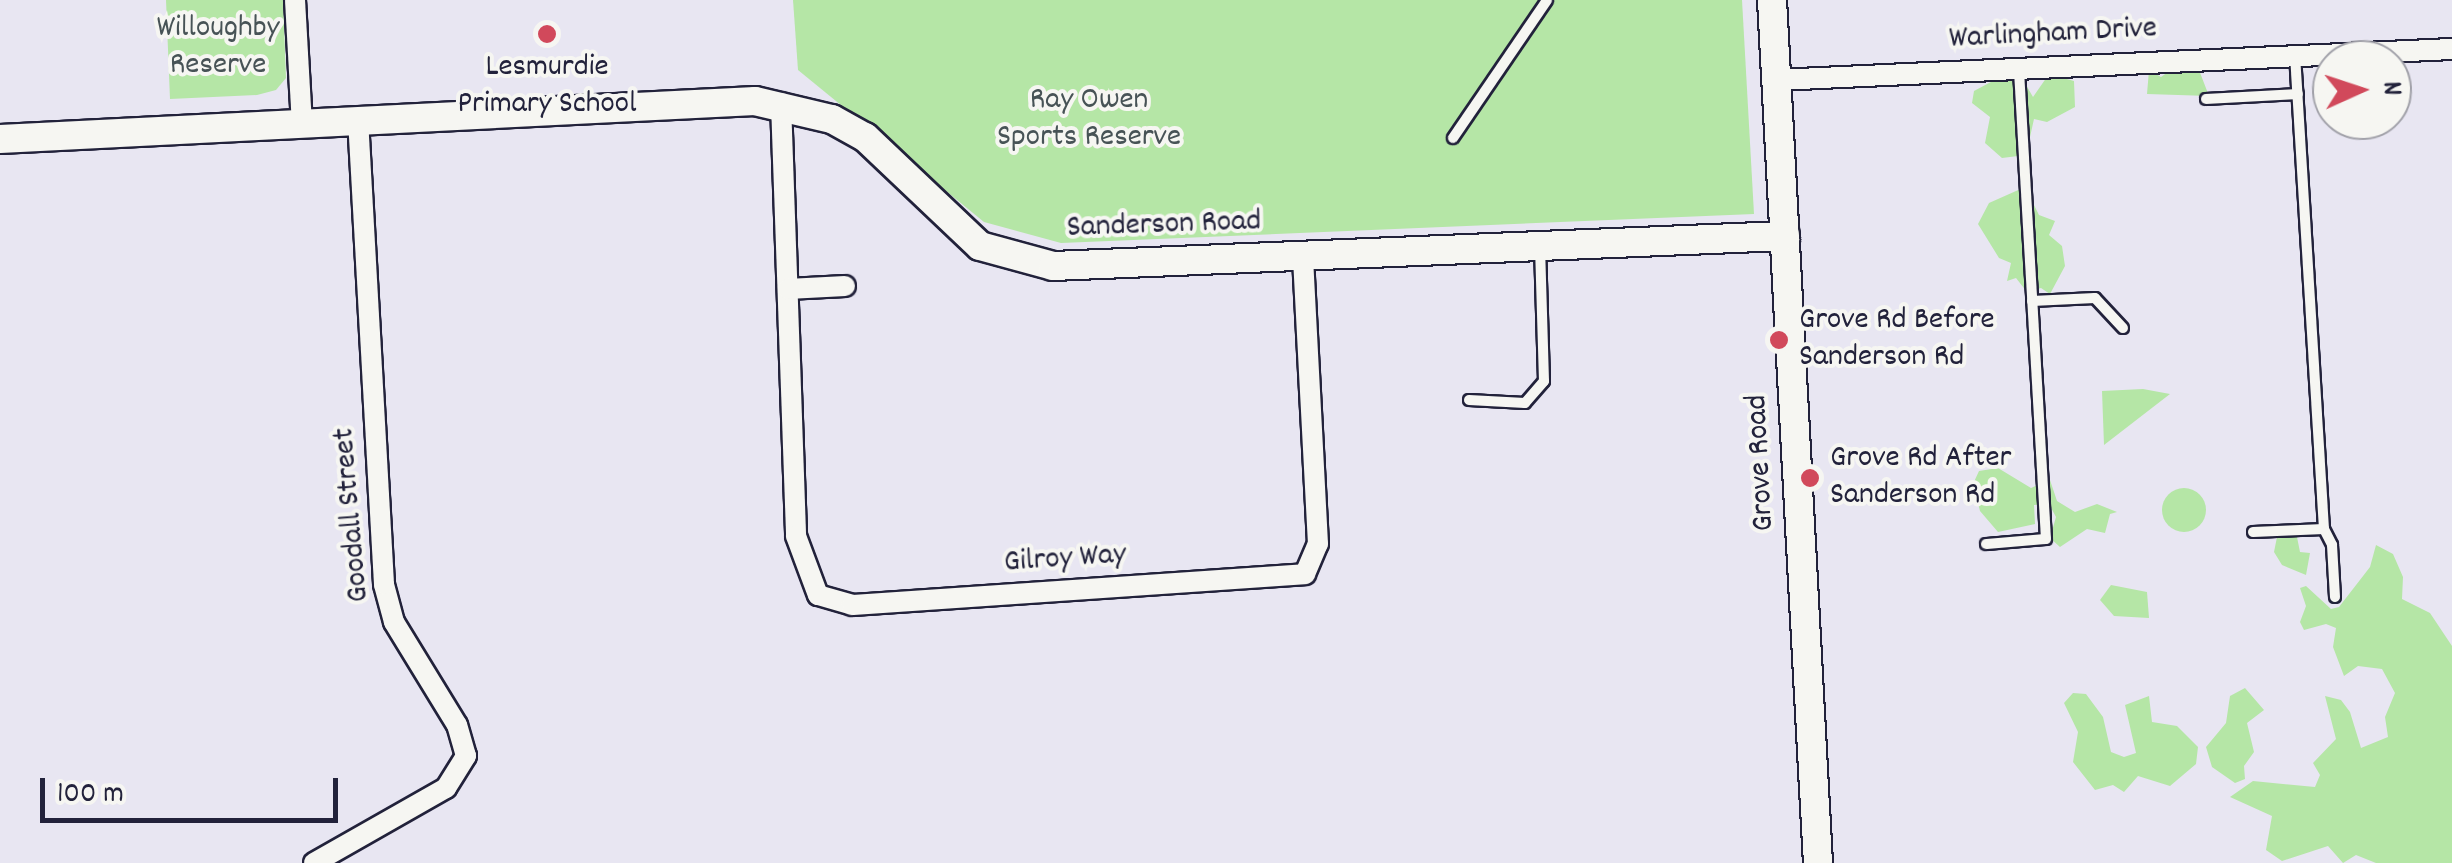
<!DOCTYPE html>
<html>
<head>
<meta charset="utf-8">
<style>
  body { margin:0 }
  #map { position:relative; width:2452px; height:863px; overflow:hidden; background:#e8e6f2; font-family:Dekko,sans-serif }
  div>[style] { position:absolute }
  [style*='--x'] { left:calc(var(--x)*1px); top:calc(var(--y)*1px); width:calc(var(--w)*1px); rotate:calc(var(--a)*1deg) }
  .green>* { inset:0; background:#b5e6a6 }
  .round { border-radius:50% }
  .roads { filter:drop-shadow(2px 0 #22223b) drop-shadow(-2px 0 #22223b) drop-shadow(0 2px #22223b) drop-shadow(0 -2px #22223b) }
  .lane>* { height:10px; margin:-5px; padding:0 5px; transform-origin:5px; border-radius:5px; background:#f6f6f2 }
  .street>* { height:20px; margin:-10px; padding:0 10px; transform-origin:10px; border-radius:10px; background:#f6f6f2 }
  .secondary>* { height:28px; margin:-14px; padding:0 14px; transform-origin:14px; border-radius:14px; background:#f6f6f2 }
  .dots>* { width:28px; height:28px; translate:-50% -50%; box-sizing:border-box; border:5px solid #f6f6f2; border-radius:50% }
  span { translate:-50% -50%; white-space:nowrap; text-align:center; line-height:1.15; -webkit-text-stroke:8px #f6f6f2; paint-order:stroke }
  .park-label { font-size:32px; color:#475356 }
  .street-label { font-size:32px; color:#22223b }
  .poi-label { font-size:32px; color:#22223b }
  .left { translate:0 -50%; text-align:left }
  .north { position:absolute; left:2312px; top:40px; width:100px; height:100px; box-sizing:border-box; background:#f6f6f2; border:2px solid #a1a1a9; border-radius:50%; rotate:87deg; font-size:28px; font-weight:700; line-height:40px; text-align:center; color:#22223b }
  .north::after { content:''; display:block; margin:auto; width:35px; height:45px; background:#d1495b; clip-path:polygon(50% 0,100% 100%,50% 72%,0 100%) }
  .scale { position:absolute; left:40px; top:778px; width:298px; height:45px; box-sizing:border-box; border:5px solid #22223b; border-top:0; padding-left:12px; font-size:30px; line-height:35px; white-space:nowrap; color:#22223b; -webkit-text-stroke:8px #f6f6f2; paint-order:stroke }
</style>
</head>
<body>
<div id="map">
  <div class="green">
    <i style="clip-path:polygon(166px 0,283px 0,286px 78px,276px 90px,257px 95px,170px 99px)"></i>
    <i style="clip-path:polygon(793px 0,1742px 0,1754px 214px,1061px 243px,984px 222px,798px 70px)"></i>
    <i style="clip-path:polygon(2175px 67px,2199px 70px,2209px 96px,2147px 94px,2149px 70px,2161px 77px)"></i>
    <i style="clip-path:polygon(2049px 74px,2074px 81px,2075px 107px,2047px 122px,2034px 119px,2026px 155px,2002px 158px,1985px 143px,1990px 117px,1972px 103px,1974px 91px,2004px 75px,2022px 78px,2033px 97px)"></i>
    <i style="clip-path:polygon(2025px 187px,2039px 215px,2055px 221px,2049px 235px,2062px 246px,2065px 266px,2050px 294px,2041px 288px,2027px 292px,2016px 278px,2007px 281px,2011px 263px,1999px 258px,1978px 224px,1989px 203px)"></i>
    <i style="clip-path:polygon(2143px 389px,2170px 394px,2104px 445px,2102px 391px)"></i>
    <i style="clip-path:polygon(1998px 468px,2031px 488px,2050px 480px,2057px 501px,2075px 512px,2097px 504px,2117px 512px,2110px 514px,2105px 533px,2087px 529px,2060px 547px,2050px 538px,2056px 517px,2049px 504px,2034px 505px,2035px 524px,1998px 532px,1980px 511px,1973px 484px,1979px 471px)"></i>
    <i class="round" style="left:2162px;top:488px;width:44px;height:44px"></i>
    <i style="clip-path:polygon(2277px 537px,2297px 537px,2300px 552px,2310px 553px,2306px 575px,2282px 565px,2274px 552px)"></i>
    <i style="clip-path:polygon(2376px 545px,2393px 554px,2403px 577px,2402px 599px,2430px 613px,2452px 646px,2452px 863px,2376px 863px,2356px 855px,2343px 863px,2328px 846px,2282px 861px,2266px 850px,2272px 816px,2230px 797px,2253px 781px,2315px 787px,2320px 775px,2313px 763px,2336px 739px,2325px 696px,2341px 700px,2350px 712px,2361px 748px,2388px 737px,2385px 717px,2395px 693px,2382px 669px,2358px 666px,2344px 676px,2333px 647px,2336px 628px,2326px 624px,2304px 630px,2300px 622px,2306px 606px,2300px 588px,2306px 586px,2331px 609px,2339px 607px,2370px 567px)"></i>
    <i style="clip-path:polygon(2111px 585px,2147px 592px,2149px 618px,2114px 616px,2100px 600px)"></i>
    <i style="clip-path:polygon(2245px 688px,2264px 710px,2247px 723px,2254px 752px,2244px 766px,2245px 779px,2235px 783px,2212px 767px,2206px 747px,2226px 723px,2230px 696px)"></i>
    <i style="clip-path:polygon(2073px 693px,2086px 694px,2103px 717px,2111px 752px,2124px 757px,2136px 753px,2125px 705px,2149px 696px,2152px 722px,2177px 726px,2198px 747px,2196px 764px,2170px 786px,2138px 776px,2124px 792px,2113px 785px,2095px 790px,2073px 762px,2078px 732px,2064px 703px)"></i>
  </div>
  <div class="roads">
    <div class="lane">
      <i style="--x:2206;--y:99;--w:92;--a:-3.1"></i>
      <i style="--x:1453;--y:138;--w:167;--a:-55.7"></i>
      <i style="--x:2032;--y:301;--w:63;--a:-2.7"></i>
      <i style="--x:2095;--y:298;--w:41;--a:47"></i>
      <i style="--x:1469;--y:400;--w:56;--a:3.1"></i>
      <i style="--x:1525;--y:403;--w:29;--a:-49"></i>
      <i style="--x:1544;--y:381;--w:134;--a:-91.7"></i>
      <i style="--x:2324;--y:529;--w:18;--a:63"></i>
      <i style="--x:2332;--y:545;--w:52;--a:86.7"></i>
      <i style="--x:2253;--y:532;--w:71;--a:-2.4"></i>
      <i style="--x:2324;--y:529;--w:475;--a:-93.5"></i>
      <i style="--x:1986;--y:544;--w:60;--a:-4.8"></i>
      <i style="--x:2046;--y:539;--w:473;--a:-93.3"></i>
    </div>
    <div class="street">
      <i style="--x:295;--y:0;--w:124;--a:86.8"></i>
      <i style="--x:1777;--y:80;--w:676;--a:-2.63"></i>
      <i style="--x:781;--y:103;--w:433;--a:88"></i>
      <i style="--x:796;--y:536;--w:63;--a:69.6"></i>
      <i style="--x:818;--y:595;--w:35;--a:16"></i>
      <i style="--x:852;--y:605;--w:454;--a:-3.9"></i>
      <i style="--x:1305;--y:574;--w:33;--a:-67"></i>
      <i style="--x:1318;--y:544;--w:288;--a:-93"></i>
      <i style="--x:788;--y:289;--w:57;--a:-3"></i>
      <i style="--x:314;--y:863;--w:152;--a:-29.6"></i>
      <i style="--x:446;--y:788;--w:38;--a:-58"></i>
      <i style="--x:466;--y:756;--w:32;--a:-106"></i>
      <i style="--x:457;--y:725;--w:121;--a:-121.5"></i>
      <i style="--x:394;--y:622;--w:39;--a:-105"></i>
      <i style="--x:384;--y:584;--w:464;--a:-93.2"></i>
    </div>
    <div class="secondary">
      <i style="--x:1772;--y:0;--w:864;--a:86.95"></i>
      <i style="--x:0;--y:139;--w:756;--a:-2.88"></i>
      <i style="--x:755;--y:101;--w:79;--a:13.2"></i>
      <i style="--x:832;--y:119;--w:38;--a:29"></i>
      <i style="--x:865;--y:137;--w:158;--a:43.5"></i>
      <i style="--x:980;--y:246;--w:76;--a:15.3"></i>
      <i style="--x:1053;--y:266;--w:733;--a:-2.35"></i>
    </div>
  </div>
  <div class="dots">
    <i style="left:547px;top:34px;background:#d1495b"></i>
    <i style="left:1779px;top:340px;background:#d1495b"></i>
    <i style="left:1810px;top:478px;background:#d1495b"></i>
  </div>
  <div class="park-label">
    <span style="left:218px;top:48px">Willoughby<br>Reserve</span>
    <span style="left:1089px;top:120px">Ray Owen<br>Sports Reserve</span>
  </div>
  <div class="street-label">
    <span style="left:2053px;top:35px;rotate:-3deg">Warlingham Drive</span>
    <span style="left:1164px;top:226px;rotate:-2deg">Sanderson Road</span>
    <span style="left:1762px;top:463px;rotate:-93deg">Grove Road</span>
    <span style="left:353px;top:515px;rotate:-95deg">Goodall Street</span>
    <span style="left:1065px;top:560px;rotate:-4deg">Gilroy Way</span>
  </div>
  <div class="poi-label">
    <span style="left:547px;top:87px">Lesmurdie<br>Primary School</span>
    <span class="left" style="left:1799px;top:340px">Grove Rd Before<br>Sanderson Rd</span>
    <span class="left" style="left:1830px;top:478px">Grove Rd After<br>Sanderson Rd</span>
  </div>
  <div class="north">N</div>
  <div class="scale">100 m</div>
</div>
</body>
</html>
